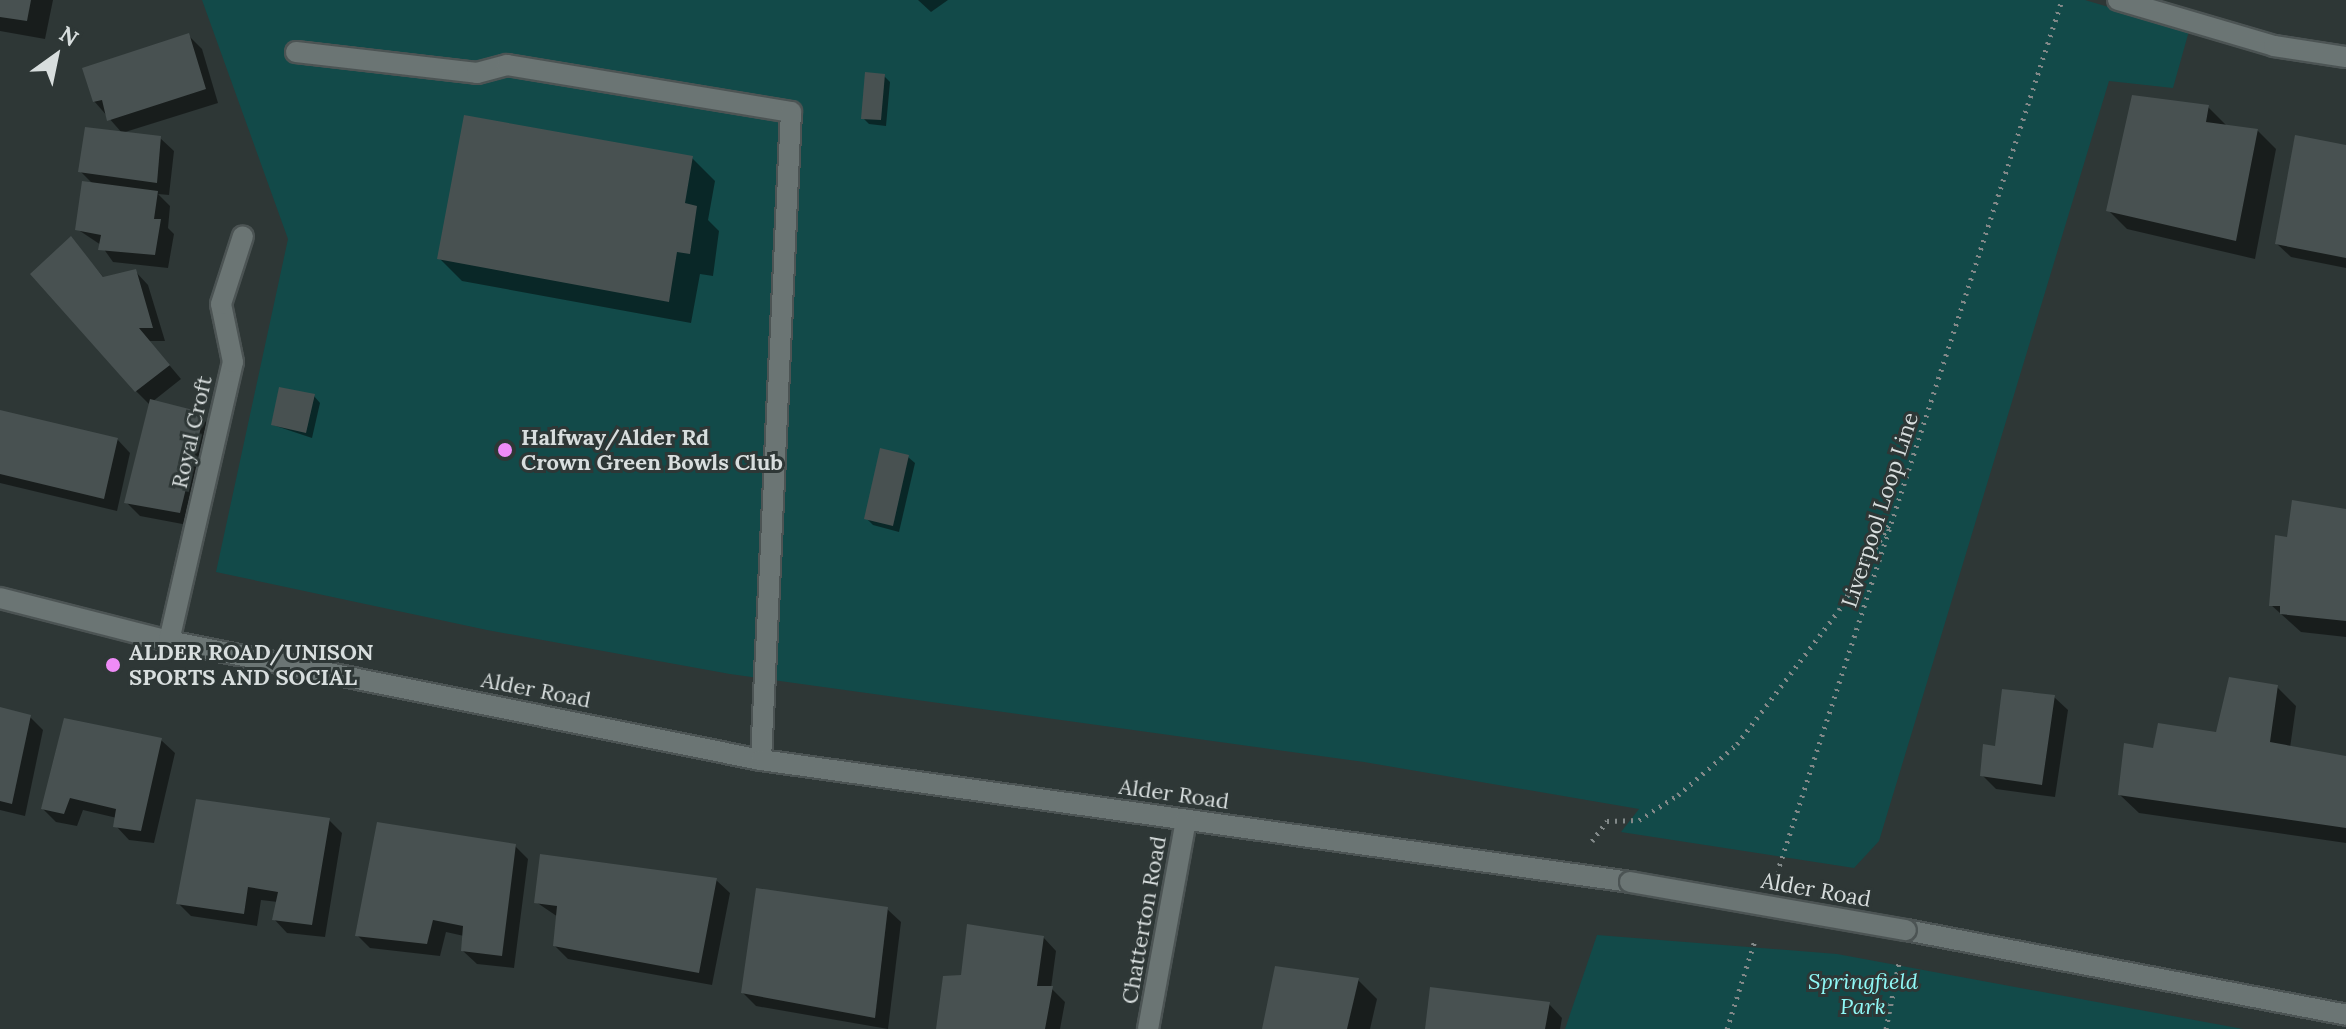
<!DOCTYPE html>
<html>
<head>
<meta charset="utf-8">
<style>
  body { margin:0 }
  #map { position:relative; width:2346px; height:1029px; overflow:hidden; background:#2e3736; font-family:Lora,serif }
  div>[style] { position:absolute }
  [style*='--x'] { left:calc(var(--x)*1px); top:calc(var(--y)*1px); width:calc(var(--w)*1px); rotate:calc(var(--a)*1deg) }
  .green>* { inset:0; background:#124a49 }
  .shadow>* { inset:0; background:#0007 }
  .building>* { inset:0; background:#485151 }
  .path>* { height:5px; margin-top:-2.5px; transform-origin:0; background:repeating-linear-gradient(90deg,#828989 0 2px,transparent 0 8px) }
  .roads { filter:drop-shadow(2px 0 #4c5454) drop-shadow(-2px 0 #4c5454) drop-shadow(0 2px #4c5454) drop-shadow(0 -2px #4c5454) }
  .minor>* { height:20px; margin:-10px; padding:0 10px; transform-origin:10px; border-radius:10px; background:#6b7574 }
  .bridges { filter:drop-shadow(2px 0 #4c5454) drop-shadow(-2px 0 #4c5454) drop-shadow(0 2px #4c5454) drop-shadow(0 -2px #4c5454) }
  .minor-bridge>* { height:20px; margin:-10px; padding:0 10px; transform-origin:10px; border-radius:10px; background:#6b7574 }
  .dots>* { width:22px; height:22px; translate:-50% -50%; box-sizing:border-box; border:4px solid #2e3736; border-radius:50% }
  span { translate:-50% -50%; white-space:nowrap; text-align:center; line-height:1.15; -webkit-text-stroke:6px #2e3736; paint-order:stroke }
  .street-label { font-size:22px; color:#d8dede }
  .poi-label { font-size:22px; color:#d8dede; font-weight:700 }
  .left { translate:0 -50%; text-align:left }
  .park-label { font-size:22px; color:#8ff7f5; font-style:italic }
  .north { position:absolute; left:16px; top:16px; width:80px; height:80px; -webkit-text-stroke:6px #2e3736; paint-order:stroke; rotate:33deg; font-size:22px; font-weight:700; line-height:32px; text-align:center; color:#d8dede }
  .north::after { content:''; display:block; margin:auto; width:28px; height:36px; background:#d8dede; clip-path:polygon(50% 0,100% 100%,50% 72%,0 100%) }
</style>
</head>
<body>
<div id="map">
  <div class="green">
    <i style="clip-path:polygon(202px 0,2085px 0,2189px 31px,2173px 88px,2109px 81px,1879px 841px,1854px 868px,1621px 832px,1639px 809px,1364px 762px,730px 674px,487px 630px,216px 572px,288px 239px)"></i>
    <i style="clip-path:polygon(1597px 935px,1837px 954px,2243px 1029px,1565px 1029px)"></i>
  </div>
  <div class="shadow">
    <i style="clip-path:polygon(0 0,53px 0,45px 39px,0 31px)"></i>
    <i style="clip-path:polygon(918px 0,948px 0,931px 12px)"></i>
    <i style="clip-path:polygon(189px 36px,202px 49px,218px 103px,122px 133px,94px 101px)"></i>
    <i style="clip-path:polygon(884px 76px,890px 82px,886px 126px,869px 124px,863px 118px)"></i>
    <i style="clip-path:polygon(2208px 107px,2228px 127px,2257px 130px,2276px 149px,2255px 259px,2127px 229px,2108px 210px)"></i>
    <i style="clip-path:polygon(160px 138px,174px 151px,169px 195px,158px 194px,170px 206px,168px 228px,174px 234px,168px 268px,113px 262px,101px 245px,77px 229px,94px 185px,80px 171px)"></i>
    <i style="clip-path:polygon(2346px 147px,2346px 268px,2291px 257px,2277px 244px)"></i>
    <i style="clip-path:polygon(692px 158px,715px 181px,708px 220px,719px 231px,713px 276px,700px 274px,691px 323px,462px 281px,439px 258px)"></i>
    <i style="clip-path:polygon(71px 239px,105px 279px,135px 271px,148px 285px,165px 341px,149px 341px,181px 379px,152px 402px,196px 412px,210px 426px,193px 526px,140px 516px,127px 503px,151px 406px,136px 391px)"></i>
    <i style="clip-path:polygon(314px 396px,320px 403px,312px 438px,273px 425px)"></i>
    <i style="clip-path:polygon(0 412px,117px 439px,130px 453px,117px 511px,0 483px)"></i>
    <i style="clip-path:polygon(908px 457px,915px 463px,899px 532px,873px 525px,866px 518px)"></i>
    <i style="clip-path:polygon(2346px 511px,2346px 637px,2301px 632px,2271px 605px,2288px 539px)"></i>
    <i style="clip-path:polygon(2277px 687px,2296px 706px,2290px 748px,2346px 758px,2346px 843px,2139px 813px,2120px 795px,2154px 751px,2217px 734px)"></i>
    <i style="clip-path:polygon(2054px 697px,2068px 710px,2055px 797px,1996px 789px,1982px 775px,1997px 748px)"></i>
    <i style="clip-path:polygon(0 709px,30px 717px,43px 730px,25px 816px,0 810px)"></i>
    <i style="clip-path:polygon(161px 740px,175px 753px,154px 843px,129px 840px,116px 826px,117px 818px,83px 810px,77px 826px,56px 822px,43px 809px)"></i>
    <i style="clip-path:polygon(329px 820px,342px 833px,325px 937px,287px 933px,274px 919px,278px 902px,261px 900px,257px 926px,191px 916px,178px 903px)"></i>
    <i style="clip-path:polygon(515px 846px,528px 859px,514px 968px,477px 964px,463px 951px,464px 936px,446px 932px,440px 956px,370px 948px,357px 935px)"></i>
    <i style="clip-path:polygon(716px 880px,730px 893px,712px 985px,568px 959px,555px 946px,558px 917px,536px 902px)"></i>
    <i style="clip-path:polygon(887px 909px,901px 922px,888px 1029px,756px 1006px,743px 993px)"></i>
    <i style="clip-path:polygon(1043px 937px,1056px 951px,1051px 988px,1065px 1002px,1060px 1029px,938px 1029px)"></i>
    <i style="clip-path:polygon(1358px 980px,1377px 999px,1370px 1029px,1264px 1029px)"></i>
    <i style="clip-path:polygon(1549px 1004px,1562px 1018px,1560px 1029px,1427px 1029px)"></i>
  </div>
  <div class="building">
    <i style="clip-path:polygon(0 0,31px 0,27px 21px,0 17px)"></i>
    <i style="clip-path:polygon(189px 33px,206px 89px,107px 121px,102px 100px,93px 102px,82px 68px)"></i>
    <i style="clip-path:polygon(865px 72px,885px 74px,881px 120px,861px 119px)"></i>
    <i style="clip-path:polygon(2132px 95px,2209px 105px,2206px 122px,2258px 129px,2236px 241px,2106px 211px)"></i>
    <i style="clip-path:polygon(464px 115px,693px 156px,685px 203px,697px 206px,690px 254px,677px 252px,669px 302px,437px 259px)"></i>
    <i style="clip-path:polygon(85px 127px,161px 136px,157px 183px,78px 172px)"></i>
    <i style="clip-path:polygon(2295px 135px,2346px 145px,2346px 258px,2275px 244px)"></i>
    <i style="clip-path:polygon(82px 181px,158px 191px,154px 219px,161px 219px,155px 255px,98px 250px,101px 235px,75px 230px)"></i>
    <i style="clip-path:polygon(71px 236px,103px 277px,136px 269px,153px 328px,139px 328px,170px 365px,135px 392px,30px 274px)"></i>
    <i style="clip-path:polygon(279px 387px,315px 394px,306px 433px,271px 425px)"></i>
    <i style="clip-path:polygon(150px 399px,197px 411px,203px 419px,180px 513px,124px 503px)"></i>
    <i style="clip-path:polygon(0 410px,118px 438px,104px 499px,0 474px)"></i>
    <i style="clip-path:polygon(880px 448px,909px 455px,893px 526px,864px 519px)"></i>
    <i style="clip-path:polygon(2292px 500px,2346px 509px,2346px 621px,2280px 614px,2280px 606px,2269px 606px,2275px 535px,2287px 537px)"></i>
    <i style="clip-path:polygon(2229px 677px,2278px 685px,2270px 742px,2346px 756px,2346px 828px,2118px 795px,2124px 743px,2153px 748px,2158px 723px,2216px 732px)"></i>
    <i style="clip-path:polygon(2002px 689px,2055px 695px,2042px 785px,1980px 776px,1983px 744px,1995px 746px)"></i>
    <i style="clip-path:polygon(0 707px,31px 715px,12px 804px,0 801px)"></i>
    <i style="clip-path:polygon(64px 718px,162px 738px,141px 831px,113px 827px,116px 809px,70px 798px,64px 814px,41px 809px)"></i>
    <i style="clip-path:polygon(196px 799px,330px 818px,312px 925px,272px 920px,278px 892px,248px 887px,244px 914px,176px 904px)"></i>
    <i style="clip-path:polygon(377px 822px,516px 844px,502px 956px,461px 951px,463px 926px,433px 920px,427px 944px,355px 936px)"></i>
    <i style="clip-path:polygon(540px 854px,717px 878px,699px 973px,553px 946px,557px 906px,534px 903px)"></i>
    <i style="clip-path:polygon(756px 888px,888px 907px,875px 1018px,741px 993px)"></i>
    <i style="clip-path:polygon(967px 924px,1044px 936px,1037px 986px,1053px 986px,1045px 1029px,936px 1029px,943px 976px,961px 975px)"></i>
    <i style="clip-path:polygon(1275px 966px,1359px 978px,1347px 1029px,1262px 1029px)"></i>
    <i style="clip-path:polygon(1430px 987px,1550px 1002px,1545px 1029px,1425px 1029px)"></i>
  </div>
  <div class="path">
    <i style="--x:1592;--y:841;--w:25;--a:-53"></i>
    <i style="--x:1607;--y:821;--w:32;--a:-2"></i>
    <i style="--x:1639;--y:820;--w:46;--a:-32.7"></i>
    <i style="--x:1678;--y:795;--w:78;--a:-40.8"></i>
    <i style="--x:1737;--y:744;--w:168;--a:-52.7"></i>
    <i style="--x:1839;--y:610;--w:101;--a:-59.6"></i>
    <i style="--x:1777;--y:873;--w:918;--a:-71.92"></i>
    <i style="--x:1727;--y:1029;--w:93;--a:-72.5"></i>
    <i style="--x:1886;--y:1029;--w:67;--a:-78.9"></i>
  </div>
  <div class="roads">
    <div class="minor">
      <i style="--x:2118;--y:0;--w:163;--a:16.4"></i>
      <i style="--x:2274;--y:46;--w:73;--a:8.7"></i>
      <i style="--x:296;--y:52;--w:182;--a:6.6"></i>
      <i style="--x:477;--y:73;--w:31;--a:-15"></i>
      <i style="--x:507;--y:65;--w:288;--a:9.4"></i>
      <i style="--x:791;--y:112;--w:649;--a:92.65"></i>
      <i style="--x:0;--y:598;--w:174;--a:14.3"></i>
      <i style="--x:169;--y:641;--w:604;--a:11.37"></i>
      <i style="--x:761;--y:760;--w:878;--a:7.99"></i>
      <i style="--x:169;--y:641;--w:286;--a:-77.1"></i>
      <i style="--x:233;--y:362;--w:59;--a:-101.7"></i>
      <i style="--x:221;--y:304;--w:71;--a:-72.1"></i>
      <i style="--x:1906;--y:930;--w:448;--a:10.9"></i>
      <i style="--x:1148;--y:1029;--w:212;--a:-79.7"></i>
    </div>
  </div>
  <div class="bridges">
    <div class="minor-bridge">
      <i style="--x:1630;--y:882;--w:280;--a:9.9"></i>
    </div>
  </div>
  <div class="dots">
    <i style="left:505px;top:450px;background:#ef8bf7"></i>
    <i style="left:113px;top:665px;background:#ef8bf7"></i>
  </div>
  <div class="street-label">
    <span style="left:192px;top:432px;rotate:-77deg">Royal Croft</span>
    <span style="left:1880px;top:510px;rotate:-72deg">Liverpool Loop Line</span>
    <span style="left:536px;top:690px;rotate:11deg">Alder Road</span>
    <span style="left:1174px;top:794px;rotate:8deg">Alder Road</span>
    <span style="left:1816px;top:890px;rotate:10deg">Alder Road</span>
    <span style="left:1144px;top:920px;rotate:-80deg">Chatterton Road</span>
  </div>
  <div class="poi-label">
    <span class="left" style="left:521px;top:450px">Halfway/Alder Rd<br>Crown Green Bowls Club</span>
    <span class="left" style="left:129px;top:665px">ALDER ROAD/UNISON<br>SPORTS AND SOCIAL</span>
  </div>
  <div class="park-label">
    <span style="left:1863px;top:994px">Springfield<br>Park</span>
  </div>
  <div class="north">N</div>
</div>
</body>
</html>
